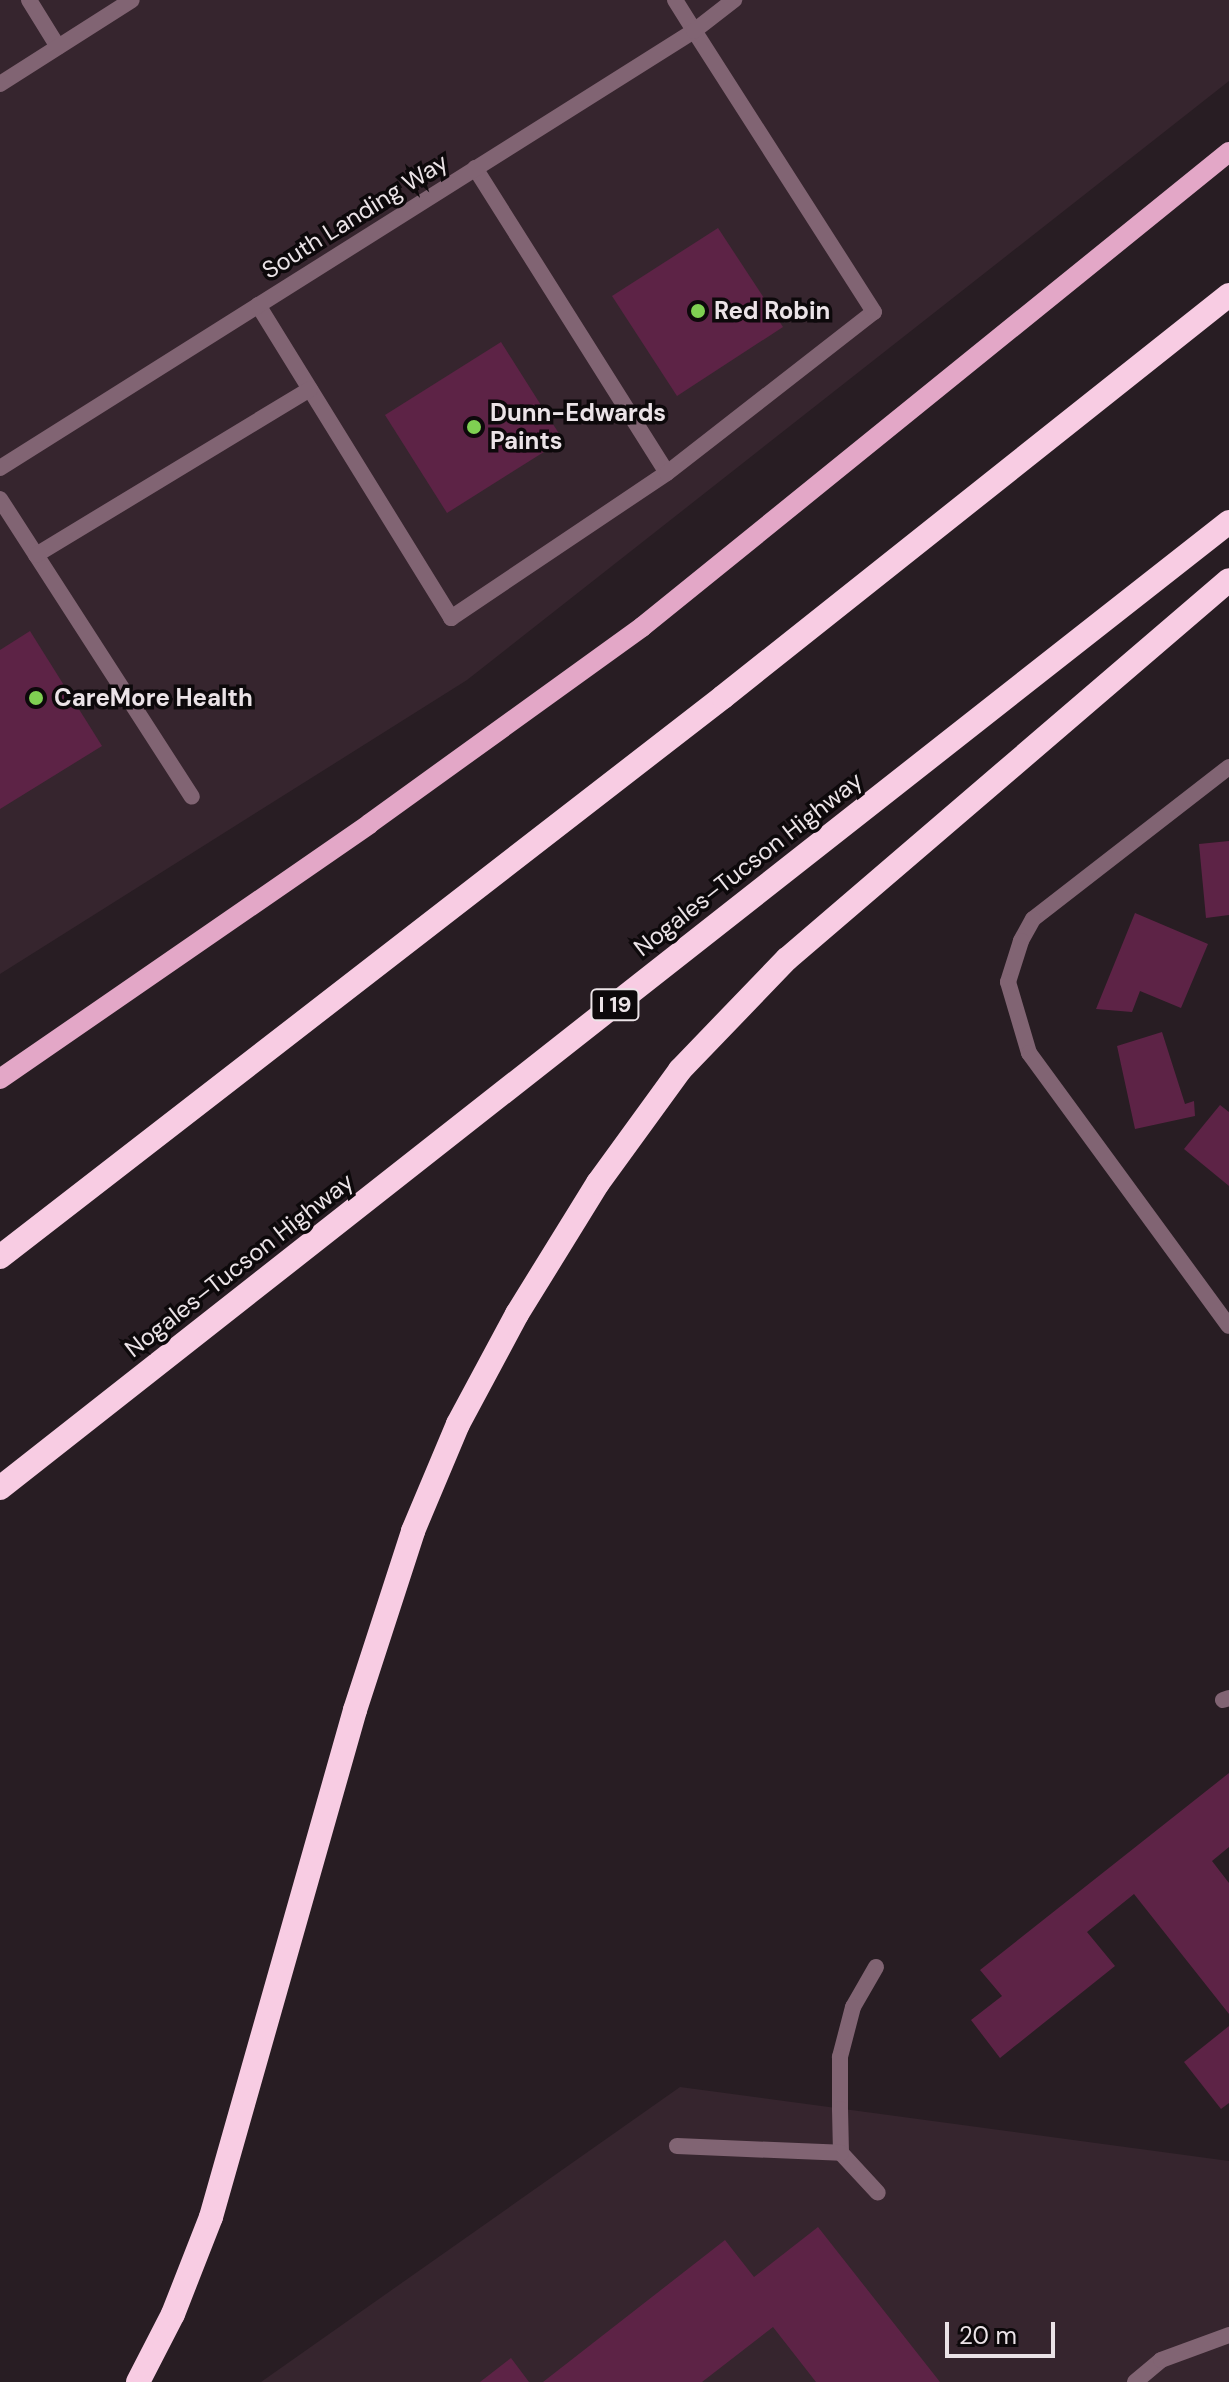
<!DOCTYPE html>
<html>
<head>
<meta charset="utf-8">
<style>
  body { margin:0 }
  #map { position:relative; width:1229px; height:2382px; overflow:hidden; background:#281d23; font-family:"DM Sans",sans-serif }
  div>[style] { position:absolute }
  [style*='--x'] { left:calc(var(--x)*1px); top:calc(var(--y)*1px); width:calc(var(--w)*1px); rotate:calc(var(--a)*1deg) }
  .built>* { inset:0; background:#36252e }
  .building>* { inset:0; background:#5d2346 }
  .service>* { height:16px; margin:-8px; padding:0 8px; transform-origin:8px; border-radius:8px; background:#816473 }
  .minor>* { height:16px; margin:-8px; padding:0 8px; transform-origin:8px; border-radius:8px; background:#816473 }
  .primary>* { height:20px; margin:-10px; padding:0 10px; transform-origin:10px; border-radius:10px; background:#e3a7c7 }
  .motorway>* { height:24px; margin:-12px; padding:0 12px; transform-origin:12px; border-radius:12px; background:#f8cce3 }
  .dots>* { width:22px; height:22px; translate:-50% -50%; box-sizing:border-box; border:4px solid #0d090b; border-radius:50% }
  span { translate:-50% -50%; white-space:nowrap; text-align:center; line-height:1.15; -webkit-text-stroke:7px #0d090b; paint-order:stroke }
  .shield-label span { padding:2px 6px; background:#0d090b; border:2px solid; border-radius:6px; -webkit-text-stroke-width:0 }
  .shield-label { font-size:22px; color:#ebe3e7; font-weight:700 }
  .street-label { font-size:24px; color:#ebe3e7 }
  .poi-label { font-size:24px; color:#ebe3e7; font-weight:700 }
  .left { translate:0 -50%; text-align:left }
  .scale { position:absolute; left:945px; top:2322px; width:110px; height:36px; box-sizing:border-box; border:4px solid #ebe3e7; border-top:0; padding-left:10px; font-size:24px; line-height:28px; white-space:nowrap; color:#ebe3e7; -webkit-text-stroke:6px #0d090b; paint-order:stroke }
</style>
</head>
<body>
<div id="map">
  <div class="built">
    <i style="clip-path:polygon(0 0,1229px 0,1229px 81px,467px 680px,0 974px)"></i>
    <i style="clip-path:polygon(680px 2087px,1229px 2161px,1229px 2382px,261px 2382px)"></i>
  </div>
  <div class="building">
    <i style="clip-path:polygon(718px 228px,783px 327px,677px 396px,612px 296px)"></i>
    <i style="clip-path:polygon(501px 342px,563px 440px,447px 513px,385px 415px)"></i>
    <i style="clip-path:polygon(30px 631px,102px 746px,0 809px,0 650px)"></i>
    <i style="clip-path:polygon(1229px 841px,1229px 915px,1206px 918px,1199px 844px)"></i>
    <i style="clip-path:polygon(1135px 913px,1208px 944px,1181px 1008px,1140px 991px,1132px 1012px,1096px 1009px)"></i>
    <i style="clip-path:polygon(1162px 1032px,1185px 1104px,1194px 1101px,1195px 1116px,1135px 1129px,1117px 1046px)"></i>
    <i style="clip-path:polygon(1220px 1105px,1229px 1112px,1229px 1186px,1184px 1149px)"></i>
    <i style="clip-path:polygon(1229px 1773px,1229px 1847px,1212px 1861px,1229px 1883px,1229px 2014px,1134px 1894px,1087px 1932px,1115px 1966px,1000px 2058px,971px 2020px,1002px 1996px,980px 1970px)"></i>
    <i style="clip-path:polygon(1229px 2026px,1229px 2103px,1221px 2109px,1184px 2062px)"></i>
    <i style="clip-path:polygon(818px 2227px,940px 2382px,816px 2382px,773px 2327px,702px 2382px,543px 2382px,725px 2240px,754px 2277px)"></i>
    <i style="clip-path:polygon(511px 2358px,529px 2382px,480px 2382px)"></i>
  </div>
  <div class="service">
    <i style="--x:29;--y:0;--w:55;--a:58.3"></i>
    <i style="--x:0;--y:84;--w:156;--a:-32.5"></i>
    <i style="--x:475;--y:168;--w:360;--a:57.8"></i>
    <i style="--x:258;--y:305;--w:368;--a:58.3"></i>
    <i style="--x:451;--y:618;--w:260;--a:-33.9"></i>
    <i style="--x:667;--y:473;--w:262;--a:-37.9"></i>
    <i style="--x:874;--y:312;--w:334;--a:-122.6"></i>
    <i style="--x:0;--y:499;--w:354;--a:57.2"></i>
    <i style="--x:36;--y:555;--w:320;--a:-31.2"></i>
    <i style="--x:1229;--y:767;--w:248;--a:142.2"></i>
    <i style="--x:1033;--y:919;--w:25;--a:119"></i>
    <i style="--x:1021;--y:941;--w:43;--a:107.6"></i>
    <i style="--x:1008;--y:982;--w:74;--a:73.5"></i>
    <i style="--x:1029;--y:1053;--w:338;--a:53.8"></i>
    <i style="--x:1223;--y:1700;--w:6;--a:-18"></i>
    <i style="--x:876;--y:1967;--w:46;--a:119.9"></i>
    <i style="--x:853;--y:2007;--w:52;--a:104.6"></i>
    <i style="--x:840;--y:2057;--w:52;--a:90"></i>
    <i style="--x:840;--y:2109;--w:44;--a:88.7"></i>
    <i style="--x:841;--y:2153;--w:54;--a:47.2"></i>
    <i style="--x:677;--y:2146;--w:164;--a:2.4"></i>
    <i style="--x:1135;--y:2382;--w:34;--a:-40"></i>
    <i style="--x:1161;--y:2360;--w:72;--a:-20.2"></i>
  </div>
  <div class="minor">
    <i style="--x:675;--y:0;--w:36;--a:58"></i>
    <i style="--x:0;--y:468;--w:820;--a:-32.2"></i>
    <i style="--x:694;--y:31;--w:51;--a:-37.8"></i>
  </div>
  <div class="primary">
    <i style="--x:0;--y:1079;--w:449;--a:-34.6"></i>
    <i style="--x:369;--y:824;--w:337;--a:-35.8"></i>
    <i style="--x:642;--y:627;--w:755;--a:-38.98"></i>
  </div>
  <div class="motorway">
    <i style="--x:0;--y:1257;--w:915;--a:-37.76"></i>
    <i style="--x:723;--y:697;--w:646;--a:-38.47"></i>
    <i style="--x:0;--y:1488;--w:1563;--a:-38.17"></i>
    <i style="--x:138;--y:2382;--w:76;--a:-62.8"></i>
    <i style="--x:173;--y:2314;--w:104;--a:-68.6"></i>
    <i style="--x:211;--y:2217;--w:527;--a:-74.14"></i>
    <i style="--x:355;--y:1710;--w:188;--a:-72"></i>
    <i style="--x:413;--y:1531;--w:116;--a:-67.2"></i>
    <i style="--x:458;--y:1424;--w:125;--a:-61.8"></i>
    <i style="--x:517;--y:1314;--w:154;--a:-58.3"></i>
    <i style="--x:598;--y:1183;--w:140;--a:-54"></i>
    <i style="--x:680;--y:1070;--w:154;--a:-46.1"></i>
    <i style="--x:787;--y:959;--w:582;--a:-40.61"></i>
  </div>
  <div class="dots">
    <i style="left:698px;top:311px;background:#7fd052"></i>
    <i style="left:474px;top:427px;background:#7fd052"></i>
    <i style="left:36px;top:698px;background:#7fd052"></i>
  </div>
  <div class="shield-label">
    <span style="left:615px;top:1005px">I 19</span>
  </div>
  <div class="street-label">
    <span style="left:355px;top:216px;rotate:-32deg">South Landing Way</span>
    <span style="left:748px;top:864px;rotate:-38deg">Nogales–Tucson Highway</span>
    <span style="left:239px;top:1265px;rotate:-38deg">Nogales–Tucson Highway</span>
  </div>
  <div class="poi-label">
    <span class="left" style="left:714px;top:311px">Red Robin</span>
    <span class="left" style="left:490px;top:427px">Dunn-Edwards<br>Paints</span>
    <span class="left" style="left:54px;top:698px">CareMore Health</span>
  </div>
  <div class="scale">20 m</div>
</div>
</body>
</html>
